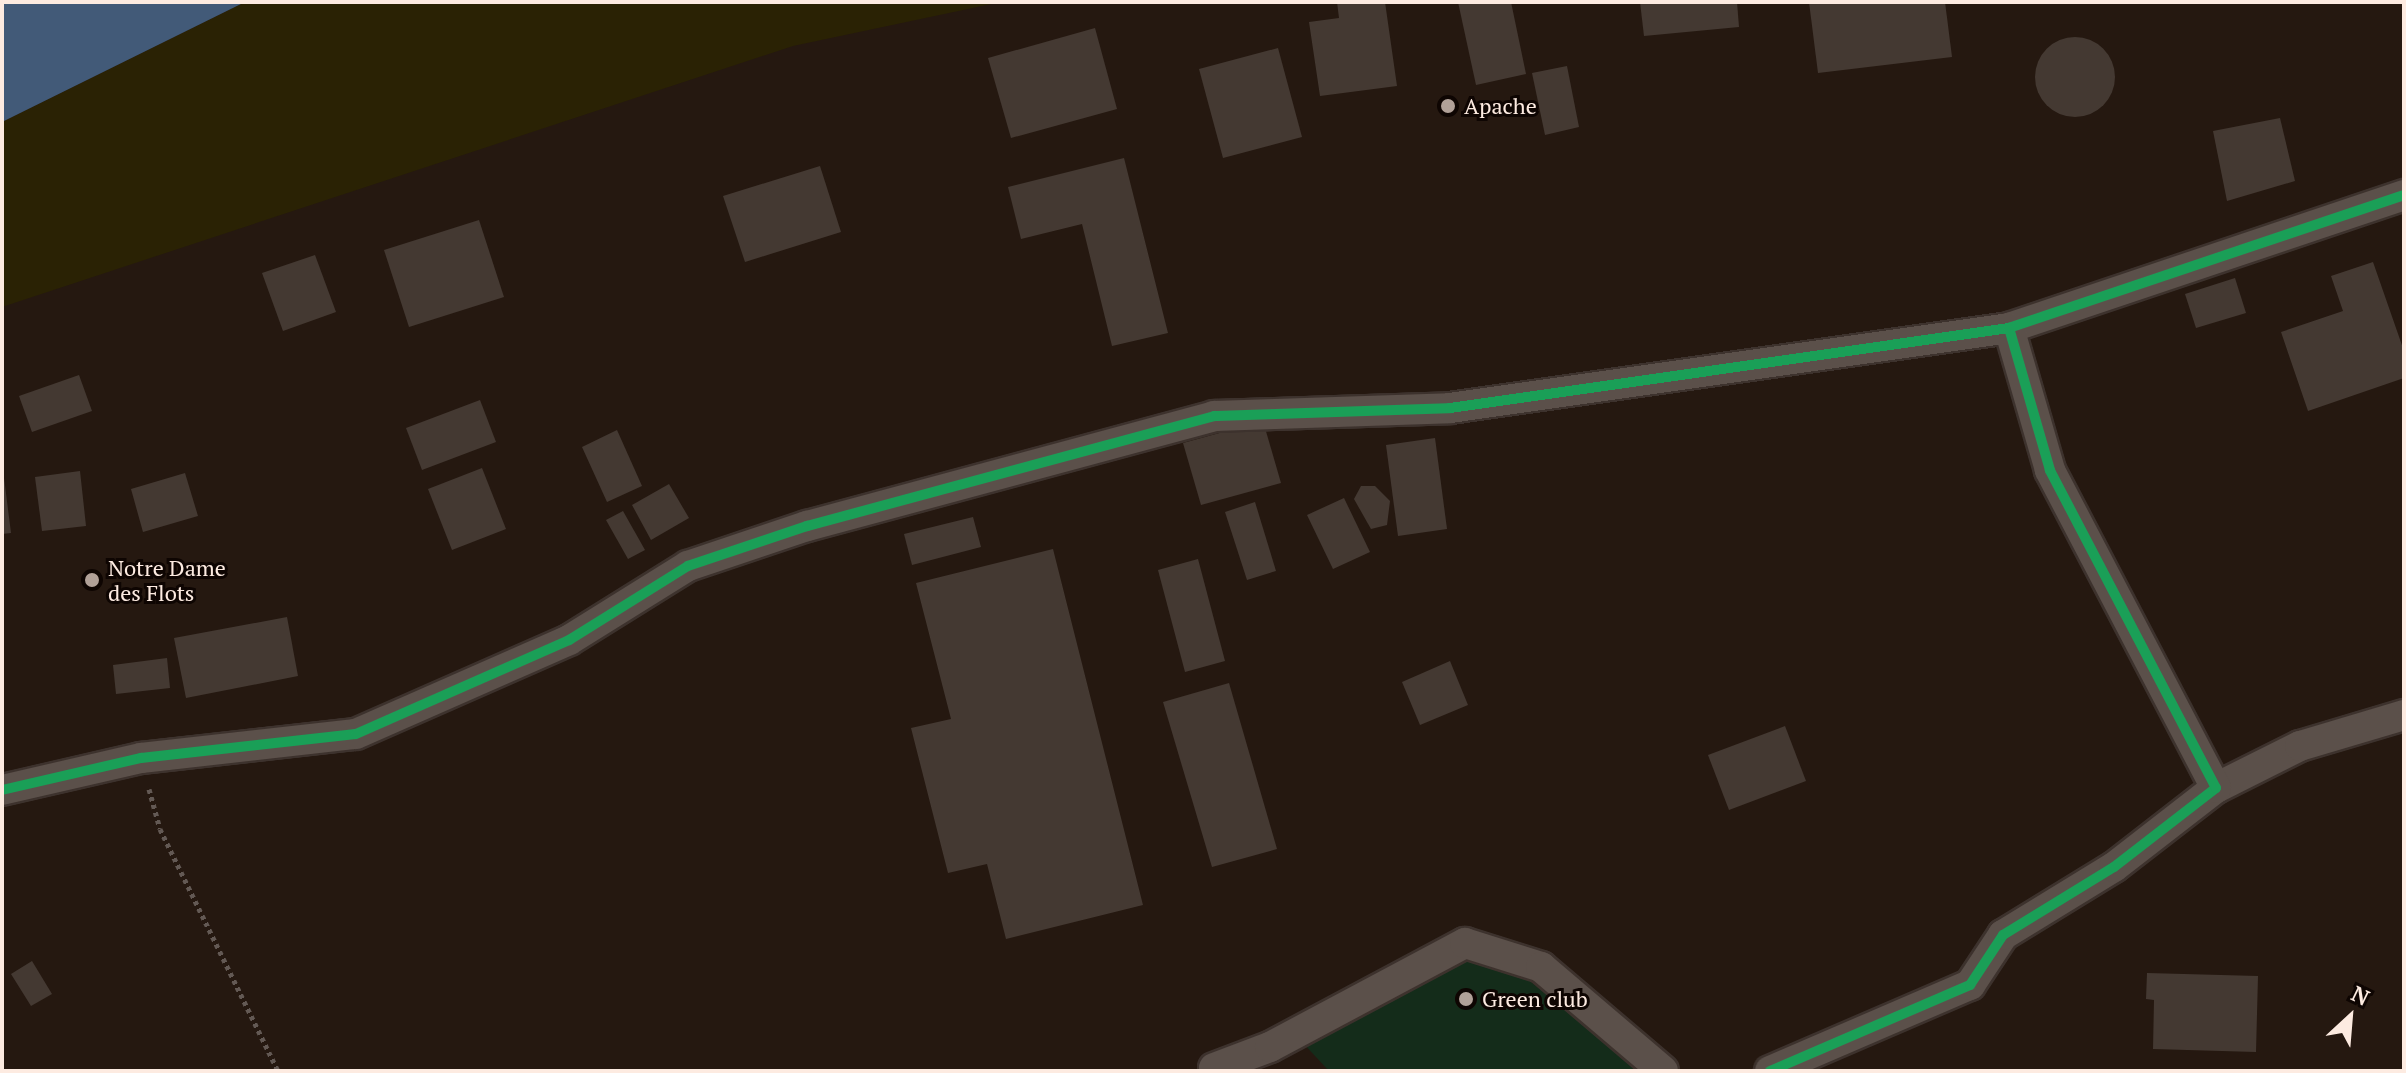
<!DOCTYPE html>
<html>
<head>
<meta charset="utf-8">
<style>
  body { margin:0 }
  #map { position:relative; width:2406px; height:1073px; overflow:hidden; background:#251810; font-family:"PT Serif",serif }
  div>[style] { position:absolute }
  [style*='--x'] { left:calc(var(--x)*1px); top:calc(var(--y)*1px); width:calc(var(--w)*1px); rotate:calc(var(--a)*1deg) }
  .green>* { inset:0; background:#142c1a }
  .sand>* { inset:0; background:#2a2204 }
  .water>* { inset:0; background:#425a78 }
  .building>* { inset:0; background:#443932 }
  .round { border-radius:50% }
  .path>* { height:5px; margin-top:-2.5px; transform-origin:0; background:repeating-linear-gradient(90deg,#635954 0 4px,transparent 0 8px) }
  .roads { filter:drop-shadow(2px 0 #3d322d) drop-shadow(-2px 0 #3d322d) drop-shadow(0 2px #3d322d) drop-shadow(0 -2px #3d322d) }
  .minor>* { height:30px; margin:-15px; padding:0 15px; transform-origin:15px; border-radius:15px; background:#5b504a }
  .cycleway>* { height:10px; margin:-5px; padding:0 5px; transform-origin:5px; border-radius:5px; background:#1a9f57 }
  .dots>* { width:22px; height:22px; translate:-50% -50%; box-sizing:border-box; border:4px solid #0e0502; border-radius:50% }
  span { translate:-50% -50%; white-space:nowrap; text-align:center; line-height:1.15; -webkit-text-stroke:6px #0e0502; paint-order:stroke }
  .poi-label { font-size:22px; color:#fdebe1 }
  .left { translate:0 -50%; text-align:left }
  .frame { position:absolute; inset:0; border:4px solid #fdebe1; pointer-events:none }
  .north { position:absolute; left:2310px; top:977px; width:80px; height:80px; -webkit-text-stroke:6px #0e0502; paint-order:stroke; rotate:26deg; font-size:22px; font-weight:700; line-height:32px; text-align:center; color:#fdebe1 }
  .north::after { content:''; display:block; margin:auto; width:28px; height:36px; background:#fdebe1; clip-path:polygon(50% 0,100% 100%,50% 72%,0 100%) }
</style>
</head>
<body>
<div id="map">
  <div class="green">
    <i style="clip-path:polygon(1464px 955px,1520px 973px,1641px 1071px,1329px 1071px,1301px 1041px)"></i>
  </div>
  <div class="sand">
    <i style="clip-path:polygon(245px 2px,1001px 2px,793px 46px,2px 307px,2px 122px)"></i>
  </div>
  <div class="water">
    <i style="clip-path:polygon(2px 2px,245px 2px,2px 122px)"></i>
  </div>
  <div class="building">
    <i style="clip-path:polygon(1337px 2px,1385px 2px,1397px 86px,1320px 96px,1309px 22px,1339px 18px)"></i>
    <i style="clip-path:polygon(1458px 2px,1511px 2px,1526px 74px,1476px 85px)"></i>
    <i style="clip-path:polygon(1640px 2px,1737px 2px,1739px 27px,1644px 36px)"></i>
    <i style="clip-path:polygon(1809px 2px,1945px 2px,1952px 57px,1818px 73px)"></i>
    <i style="clip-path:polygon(1095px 28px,1117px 109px,1011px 138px,988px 58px)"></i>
    <i class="round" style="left:2035px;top:37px;width:80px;height:80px"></i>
    <i style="clip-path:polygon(1278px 48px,1302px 137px,1223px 158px,1199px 69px)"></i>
    <i style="clip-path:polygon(1567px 66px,1579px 127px,1545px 135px,1532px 73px)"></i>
    <i style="clip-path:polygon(2280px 118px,2295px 181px,2227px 201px,2213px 131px)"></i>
    <i style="clip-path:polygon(1124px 158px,1168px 333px,1112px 346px,1082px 224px,1021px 239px,1008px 187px)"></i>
    <i style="clip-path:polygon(820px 166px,841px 232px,745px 262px,723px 196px)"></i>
    <i style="clip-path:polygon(479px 220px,504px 297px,409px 327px,384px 250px)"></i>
    <i style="clip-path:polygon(315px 255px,336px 312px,283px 331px,262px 273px)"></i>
    <i style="clip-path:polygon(2373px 262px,2404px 351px,2404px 378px,2308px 411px,2281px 332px,2343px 311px,2331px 276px)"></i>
    <i style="clip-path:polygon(2235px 278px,2246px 313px,2196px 328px,2185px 294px)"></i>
    <i style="clip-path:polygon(79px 375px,92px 411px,32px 432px,19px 396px)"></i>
    <i style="clip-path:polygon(480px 400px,496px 442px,422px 470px,406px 428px)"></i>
    <i style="clip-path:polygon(1263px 421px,1281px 483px,1201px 505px,1183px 443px)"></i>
    <i style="clip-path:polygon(617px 430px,642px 486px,607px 502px,582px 447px)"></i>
    <i style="clip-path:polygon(1435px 438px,1447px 529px,1398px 536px,1386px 445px)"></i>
    <i style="clip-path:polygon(2px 462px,11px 533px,2px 534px)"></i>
    <i style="clip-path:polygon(482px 468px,506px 529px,452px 550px,428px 489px)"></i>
    <i style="clip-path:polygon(80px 471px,86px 526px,42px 531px,35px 477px)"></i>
    <i style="clip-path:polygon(185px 473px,198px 516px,143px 532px,131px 489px)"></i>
    <i style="clip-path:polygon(669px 484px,689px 518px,651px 540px,632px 505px)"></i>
    <i style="clip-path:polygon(1361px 486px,1375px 486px,1390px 501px,1387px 525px,1371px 529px,1354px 499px)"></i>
    <i style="clip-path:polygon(1344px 498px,1370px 552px,1333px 569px,1307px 515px)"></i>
    <i style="clip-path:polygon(1255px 502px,1276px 571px,1247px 580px,1225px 512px)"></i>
    <i style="clip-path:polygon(623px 511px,645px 550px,628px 559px,606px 520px)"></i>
    <i style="clip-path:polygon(973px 517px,981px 547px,912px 565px,904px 534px)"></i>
    <i style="clip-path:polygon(1053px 549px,1143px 905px,1006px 939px,987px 864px,948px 873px,911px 728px,951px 719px,916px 583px)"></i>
    <i style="clip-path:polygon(1198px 559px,1225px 661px,1185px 672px,1158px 570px)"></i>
    <i style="clip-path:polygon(287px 617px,298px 676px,186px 698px,174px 638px)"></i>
    <i style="clip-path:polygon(167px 658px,170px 688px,116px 694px,113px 665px)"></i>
    <i style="clip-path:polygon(1450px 661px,1468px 705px,1420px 725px,1402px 682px)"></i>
    <i style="clip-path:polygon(1229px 683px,1277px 849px,1212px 867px,1163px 702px)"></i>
    <i style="clip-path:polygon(1785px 726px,1806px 781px,1729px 810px,1708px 755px)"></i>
    <i style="clip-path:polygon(32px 961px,52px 994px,31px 1006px,11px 974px)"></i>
    <i style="clip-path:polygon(2147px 973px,2258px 976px,2256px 1052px,2153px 1049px,2154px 1000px,2146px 999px)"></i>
  </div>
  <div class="path">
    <i style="--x:149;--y:789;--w:41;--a:74.6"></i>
    <i style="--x:160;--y:829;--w:269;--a:64"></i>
  </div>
  <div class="roads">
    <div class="minor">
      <i style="--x:2216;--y:788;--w:94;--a:-26.6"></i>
      <i style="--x:2300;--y:746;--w:109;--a:-16.6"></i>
      <i style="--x:2;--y:790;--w:143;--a:-13"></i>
      <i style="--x:141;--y:758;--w:216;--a:-6.4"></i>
      <i style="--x:356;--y:734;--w:233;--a:-23.8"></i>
      <i style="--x:569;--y:640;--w:140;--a:-31.9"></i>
      <i style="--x:688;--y:566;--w:126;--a:-18.6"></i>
      <i style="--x:807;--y:526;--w:422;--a:-15.1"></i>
      <i style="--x:1214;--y:416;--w:236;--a:-1.9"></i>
      <i style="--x:1450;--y:408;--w:565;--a:-8.14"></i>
      <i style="--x:2009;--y:328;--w:417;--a:-18.6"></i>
      <i style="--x:1214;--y:1068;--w:60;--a:-20.6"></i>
      <i style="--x:1270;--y:1047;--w:221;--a:-28.1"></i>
      <i style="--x:1465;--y:943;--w:80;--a:17.5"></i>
      <i style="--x:1541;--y:967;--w:160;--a:40.4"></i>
      <i style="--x:1770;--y:1071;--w:218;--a:-23.3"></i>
      <i style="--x:1970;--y:985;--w:60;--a:-56.6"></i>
      <i style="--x:2003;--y:935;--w:130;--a:-31.5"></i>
      <i style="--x:2114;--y:867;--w:129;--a:-37.8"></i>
      <i style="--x:2216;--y:788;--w:359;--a:-117.6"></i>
      <i style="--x:2050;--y:470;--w:148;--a:-106.1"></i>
    </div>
  </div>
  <div class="cycleway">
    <i style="--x:2;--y:790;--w:143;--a:-13"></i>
    <i style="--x:141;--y:758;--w:216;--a:-6.4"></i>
    <i style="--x:356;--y:734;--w:233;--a:-23.8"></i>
    <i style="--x:569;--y:640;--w:140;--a:-31.9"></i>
    <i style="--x:688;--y:566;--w:126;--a:-18.6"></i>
    <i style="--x:807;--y:526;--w:422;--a:-15.1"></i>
    <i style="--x:1214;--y:416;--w:236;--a:-1.9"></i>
    <i style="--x:1450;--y:408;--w:565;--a:-8.14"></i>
    <i style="--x:2009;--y:328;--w:417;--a:-18.6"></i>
    <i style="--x:1770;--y:1071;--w:218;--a:-23.3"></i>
    <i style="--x:1970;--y:985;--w:60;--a:-56.6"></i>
    <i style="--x:2003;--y:935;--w:130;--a:-31.5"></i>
    <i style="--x:2114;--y:867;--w:129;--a:-37.8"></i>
    <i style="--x:2216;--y:788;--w:359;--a:-117.6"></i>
    <i style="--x:2050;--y:470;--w:148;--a:-106.1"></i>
  </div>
  <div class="dots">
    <i style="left:1448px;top:106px;background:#b1a198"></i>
    <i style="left:92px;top:580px;background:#b1a198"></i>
    <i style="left:1466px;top:999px;background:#b1a198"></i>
  </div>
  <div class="poi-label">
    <span class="left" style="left:1464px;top:106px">Apache</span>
    <span class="left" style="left:108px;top:580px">Notre Dame<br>des Flots</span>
    <span class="left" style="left:1482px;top:999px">Green club</span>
  </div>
  <div class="frame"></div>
  <div class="north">N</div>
</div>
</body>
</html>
